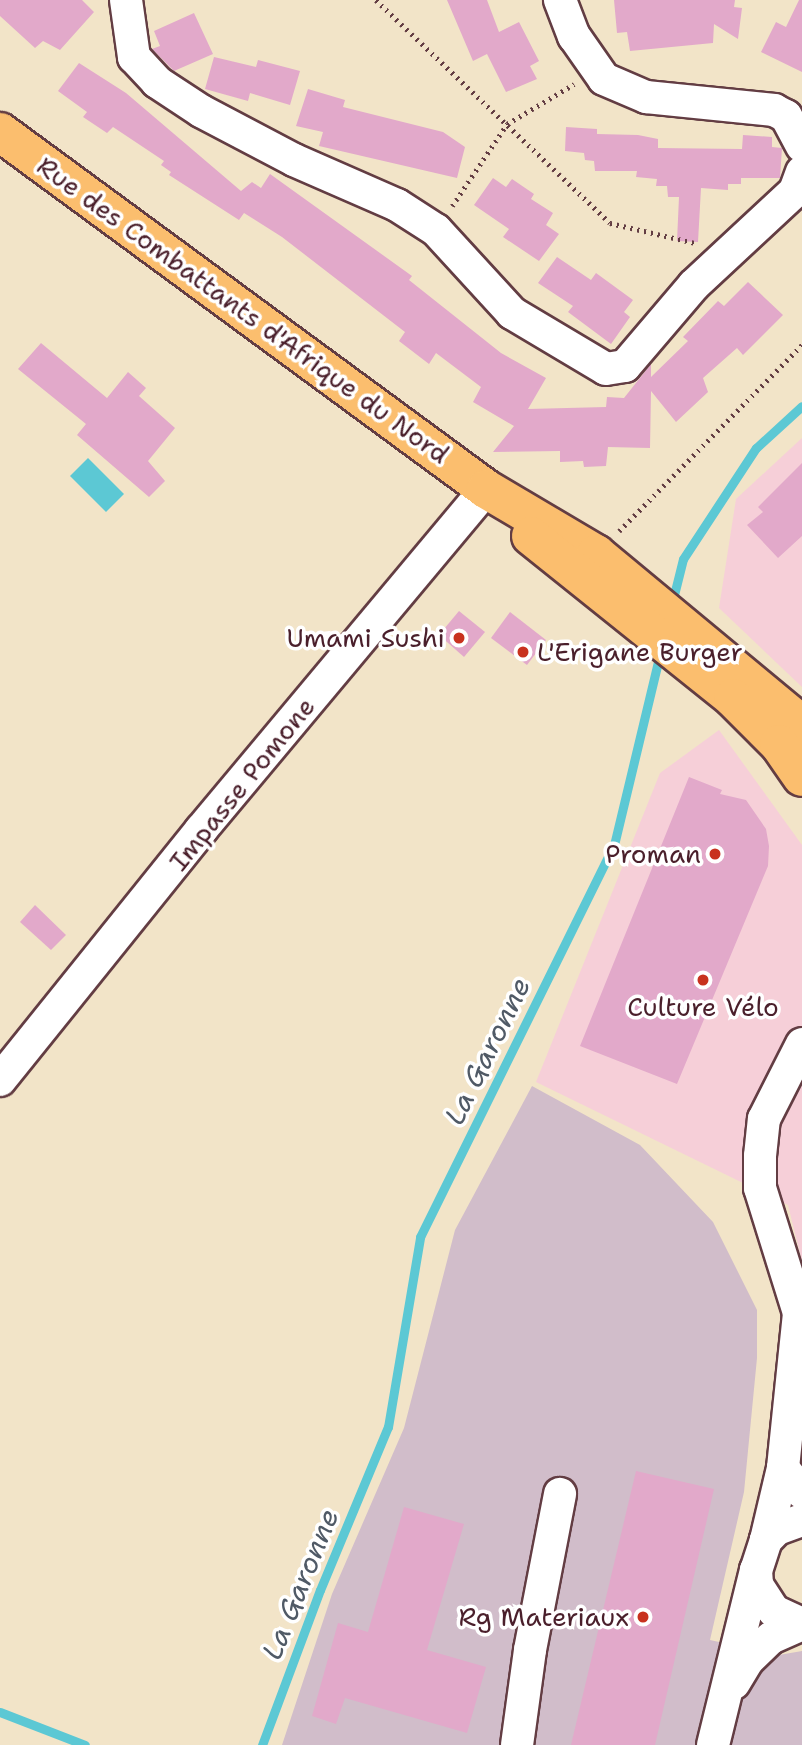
<!DOCTYPE html>
<html>
<head>
<meta charset="utf-8">
<style>
  body { margin:0 }
  #map { position:relative; width:802px; height:1745px; overflow:hidden; background:#f2e4c8; font-family:"Shantell Sans",sans-serif }
  div>[style] { position:absolute }
  [style*='--x'] { left:calc(var(--x)*1px); top:calc(var(--y)*1px); width:calc(var(--w)*1px); rotate:calc(var(--a)*1deg) }
  .built>* { inset:0; background:#f6cfd8 }
  .industrial>* { inset:0; background:#d1bdca }
  .water>* { inset:0; background:#5cc8d4 }
  .stream>* { height:9px; margin:-4.5px; padding:0 4.5px; transform-origin:4.5px; border-radius:4.5px; background:#5cc8d4 }
  .building>* { inset:0; background:#e2a9ca }
  .path>* { height:4.5px; margin-top:-2.25px; transform-origin:0; background:repeating-linear-gradient(90deg,#633d43 0 2px,transparent 0 7px) }
  .roads { filter:drop-shadow(2px 0 #633d43) drop-shadow(-2px 0 #633d43) drop-shadow(0 2px #633d43) drop-shadow(0 -2px #633d43) }
  .minor>* { height:32px; margin:-16px; padding:0 16px; transform-origin:16px; border-radius:16px; background:#fff }
  .major>* { height:38px; margin:-19px; padding:0 19px; transform-origin:19px; border-radius:19px; background:#fbbe6e }
  .dots>* { width:19px; height:19px; translate:-50% -50%; box-sizing:border-box; border:4px solid #fff; border-radius:50% }
  span { translate:-50% -50%; white-space:nowrap; text-align:center; line-height:1.15; -webkit-text-stroke:7px #fff; paint-order:stroke }
  .street-label { font-size:26px; color:#4a1f2b }
  .poi-label { font-size:26px; color:#4a1f2b }
  .right { translate:-100% -50%; text-align:right }
  .left { translate:0 -50%; text-align:left }
  .water-label { font-size:28px; color:#505a66; font-style:italic }
</style>
</head>
<body>
<div id="map">
  <div class="built">
    <i style="clip-path:polygon(802px 438px,802px 687px,719px 608px,736px 499px)"></i>
    <i style="clip-path:polygon(719px 730px,802px 845px,802px 1262px,788px 1205px,536px 1082px,660px 773px)"></i>
  </div>
  <div class="industrial">
    <i style="clip-path:polygon(532px 1086px,640px 1145px,713px 1222px,757px 1310px,757px 1358px,744px 1492px,710px 1640px,779px 1655px,802px 1651px,802px 1745px,282px 1745px,332px 1594px,404px 1428px,455px 1230px)"></i>
  </div>
  <div class="water">
    <i style="clip-path:polygon(88px 458px,124px 494px,106px 512px,70px 476px)"></i>
  </div>
  <div class="stream">
    <i style="--x:672;--y:603;--w:45;--a:-76"></i>
    <i style="--x:683;--y:559;--w:133;--a:-56.7"></i>
    <i style="--x:756;--y:448;--w:62;--a:-42.4"></i>
    <i style="--x:0;--y:1712;--w:91;--a:21.2"></i>
    <i style="--x:262;--y:1745;--w:165;--a:-69.5"></i>
    <i style="--x:320;--y:1590;--w:177;--a:-67.4"></i>
    <i style="--x:388;--y:1427;--w:193;--a:-80.4"></i>
    <i style="--x:420;--y:1237;--w:437;--a:-63.7"></i>
    <i style="--x:614;--y:845;--w:196;--a:-76.5"></i>
  </div>
  <div class="building">
    <i style="clip-path:polygon(0 0,82px 0,94px 12px,60px 50px,43px 41px,35px 48px,0 16px)"></i>
    <i style="clip-path:polygon(447px 0,487px 0,499px 32px,519px 22px,539px 61px,530px 66px,537px 79px,506px 92px,487px 54px,473px 61px)"></i>
    <i style="clip-path:polygon(614px 0,735px 0,734px 7px,742px 8px,738px 39px,714px 24px,713px 43px,630px 51px,627px 32px,617px 33px)"></i>
    <i style="clip-path:polygon(799px 0,802px 0,802px 72px,761px 52px,776px 22px,786px 27px)"></i>
    <i style="clip-path:polygon(194px 13px,213px 54px,174px 71px,152px 49px,160px 46px,154px 31px)"></i>
    <i style="clip-path:polygon(214px 57px,256px 67px,258px 60px,300px 71px,290px 105px,250px 93px,248px 101px,205px 89px)"></i>
    <i style="clip-path:polygon(79px 63px,126px 93px,241px 191px,252px 182px,261px 188px,270px 174px,412px 276px,409px 280px,501px 353px,546px 378px,528px 409px,606px 407px,607px 397px,624px 398px,651px 364px,651px 377px,688px 341px,683px 337px,718px 301px,724px 306px,748px 282px,783px 315px,743px 355px,737px 348px,703px 378px,708px 392px,676px 422px,651px 391px,650px 448px,608px 447px,606px 466px,584px 467px,583px 461px,560px 462px,560px 451px,493px 452px,514px 426px,473px 402px,481px 387px,436px 353px,429px 364px,399px 341px,405px 332px,282px 237px,244px 213px,239px 220px,169px 175px,171px 172px,161px 165px,164px 161px,113px 127px,107px 133px,83px 117px,87px 112px,58px 91px)"></i>
    <i style="clip-path:polygon(308px 89px,345px 100px,343px 107px,443px 132px,465px 147px,457px 178px,319px 146px,323px 132px,296px 126px)"></i>
    <i style="clip-path:polygon(566px 127px,597px 129px,597px 134px,638px 135px,658px 139px,658px 148px,742px 149px,743px 135px,772px 137px,772px 147px,782px 148px,780px 178px,741px 178px,741px 184px,728px 184px,728px 190px,701px 188px,698px 242px,677px 241px,679px 197px,668px 197px,667px 186px,656px 186px,657px 179px,636px 177px,637px 171px,595px 171px,594px 161px,585px 160px,584px 153px,565px 151px)"></i>
    <i style="clip-path:polygon(493px 178px,506px 187px,512px 179px,534px 194px,531px 199px,553px 213px,546px 225px,559px 234px,539px 261px,503px 237px,509px 229px,474px 205px)"></i>
    <i style="clip-path:polygon(557px 257px,591px 280px,596px 273px,633px 300px,624px 312px,630px 317px,611px 344px,568px 312px,573px 306px,538px 283px)"></i>
    <i style="clip-path:polygon(41px 343px,107px 398px,128px 372px,146px 388px,139px 396px,175px 428px,148px 461px,165px 481px,149px 497px,77px 435px,86px 424px,18px 369px)"></i>
    <i style="clip-path:polygon(802px 463px,802px 536px,778px 558px,747px 525px,763px 512px,758px 507px)"></i>
    <i style="clip-path:polygon(459px 611px,485px 632px,464px 657px,439px 635px)"></i>
    <i style="clip-path:polygon(510px 612px,546px 640px,527px 665px,491px 638px)"></i>
    <i style="clip-path:polygon(689px 777px,722px 790px,720px 794px,746px 800px,766px 829px,769px 846px,768px 866px,677px 1084px,580px 1046px)"></i>
    <i style="clip-path:polygon(35px 905px,66px 935px,51px 950px,20px 922px)"></i>
    <i style="clip-path:polygon(636px 1471px,714px 1489px,655px 1745px,571px 1745px)"></i>
    <i style="clip-path:polygon(404px 1507px,464px 1524px,427px 1650px,486px 1667px,467px 1733px,345px 1698px,336px 1724px,312px 1716px,338px 1623px,368px 1632px)"></i>
  </div>
  <div class="path">
    <i style="--x:376;--y:0;--w:323;--a:43.6"></i>
    <i style="--x:610;--y:223;--w:87;--a:13.2"></i>
    <i style="--x:452;--y:206;--w:99;--a:-56.1"></i>
    <i style="--x:507;--y:124;--w:78;--a:-30.8"></i>
    <i style="--x:619;--y:531;--w:261;--a:-45.5"></i>
  </div>
  <div class="roads">
    <div class="minor">
      <i style="--x:126;--y:0;--w:58;--a:82"></i>
      <i style="--x:134;--y:57;--w:34;--a:47"></i>
      <i style="--x:157;--y:82;--w:53;--a:33.4"></i>
      <i style="--x:201;--y:111;--w:105;--a:27.8"></i>
      <i style="--x:294;--y:160;--w:112;--a:23.6"></i>
      <i style="--x:397;--y:205;--w:46;--a:32.7"></i>
      <i style="--x:436;--y:230;--w:113;--a:47.5"></i>
      <i style="--x:512;--y:313;--w:109;--a:30.8"></i>
      <i style="--x:606;--y:369;--w:19;--a:-9"></i>
      <i style="--x:625;--y:366;--w:106;--a:-49.6"></i>
      <i style="--x:694;--y:285;--w:138;--a:-42.9"></i>
      <i style="--x:795;--y:191;--w:20;--a:-70"></i>
      <i style="--x:560;--y:0;--w:39;--a:69"></i>
      <i style="--x:574;--y:36;--w:52;--a:55.1"></i>
      <i style="--x:604;--y:79;--w:46;--a:23.2"></i>
      <i style="--x:646;--y:97;--w:129;--a:5.8"></i>
      <i style="--x:774;--y:110;--w:13;--a:27"></i>
      <i style="--x:786;--y:116;--w:34;--a:62"></i>
      <i style="--x:0;--y:1080;--w:321;--a:-51.2"></i>
      <i style="--x:201;--y:830;--w:444;--a:-50.1"></i>
      <i style="--x:783;--y:1468;--w:156;--a:-84.1"></i>
      <i style="--x:799;--y:1313;--w:131;--a:-107.3"></i>
      <i style="--x:760;--y:1188;--w:32;--a:-90"></i>
      <i style="--x:760;--y:1156;--w:37;--a:-84"></i>
      <i style="--x:764;--y:1119;--w:84;--a:-63.1"></i>
      <i style="--x:802;--y:1520;--w:27;--a:160"></i>
      <i style="--x:777;--y:1529;--w:16;--a:135"></i>
      <i style="--x:766;--y:1540;--w:32;--a:108"></i>
      <i style="--x:756;--y:1570;--w:15;--a:86"></i>
      <i style="--x:757;--y:1585;--w:31;--a:57"></i>
      <i style="--x:774;--y:1611;--w:31;--a:25"></i>
      <i style="--x:766;--y:1540;--w:74;--a:-76.7"></i>
      <i style="--x:783;--y:1468;--w:31;--a:52"></i>
      <i style="--x:734;--y:1683;--w:26;--a:-59"></i>
      <i style="--x:747;--y:1661;--w:33;--a:-44"></i>
      <i style="--x:771;--y:1638;--w:34;--a:-24"></i>
      <i style="--x:517;--y:1745;--w:96;--a:-82.2"></i>
      <i style="--x:530;--y:1650;--w:159;--a:-79.1"></i>
      <i style="--x:713;--y:1745;--w:180;--a:-76.2"></i>
    </div>
    <div class="major">
      <i style="--x:0;--y:132;--w:603;--a:36.3"></i>
      <i style="--x:486;--y:489;--w:128;--a:30.6"></i>
      <i style="--x:596;--y:554;--w:268;--a:39.7"></i>
      <i style="--x:531;--y:536;--w:259;--a:38.7"></i>
      <i style="--x:733;--y:698;--w:65;--a:45"></i>
      <i style="--x:779;--y:744;--w:40;--a:55.1"></i>
    </div>
  </div>
  <div class="dots">
    <i style="left:459px;top:638px;background:#c8321e"></i>
    <i style="left:523px;top:652px;background:#c8321e"></i>
    <i style="left:715px;top:854px;background:#c8321e"></i>
    <i style="left:703px;top:980px;background:#c8321e"></i>
    <i style="left:643px;top:1617px;background:#c8321e"></i>
  </div>
  <div class="street-label">
    <span style="left:243px;top:310px;rotate:36deg">Rue des Combattants d'Afrique du Nord</span>
    <span style="left:242px;top:784px;rotate:-51deg">Impasse Pomone</span>
  </div>
  <div class="poi-label">
    <span class="right" style="left:445px;top:638px">Umami Sushi</span>
    <span class="left" style="left:537px;top:652px">L'Erigane Burger</span>
    <span class="right" style="left:701px;top:854px">Proman</span>
    <span style="left:703px;top:1007px">Culture Vélo</span>
    <span class="right" style="left:629px;top:1617px">Rg Materiaux</span>
  </div>
  <div class="water-label">
    <span style="left:487px;top:1051px;rotate:-64deg">La Garonne</span>
    <span style="left:300px;top:1584px;rotate:-68deg">La Garonne</span>
  </div>
</div>
</body>
</html>
